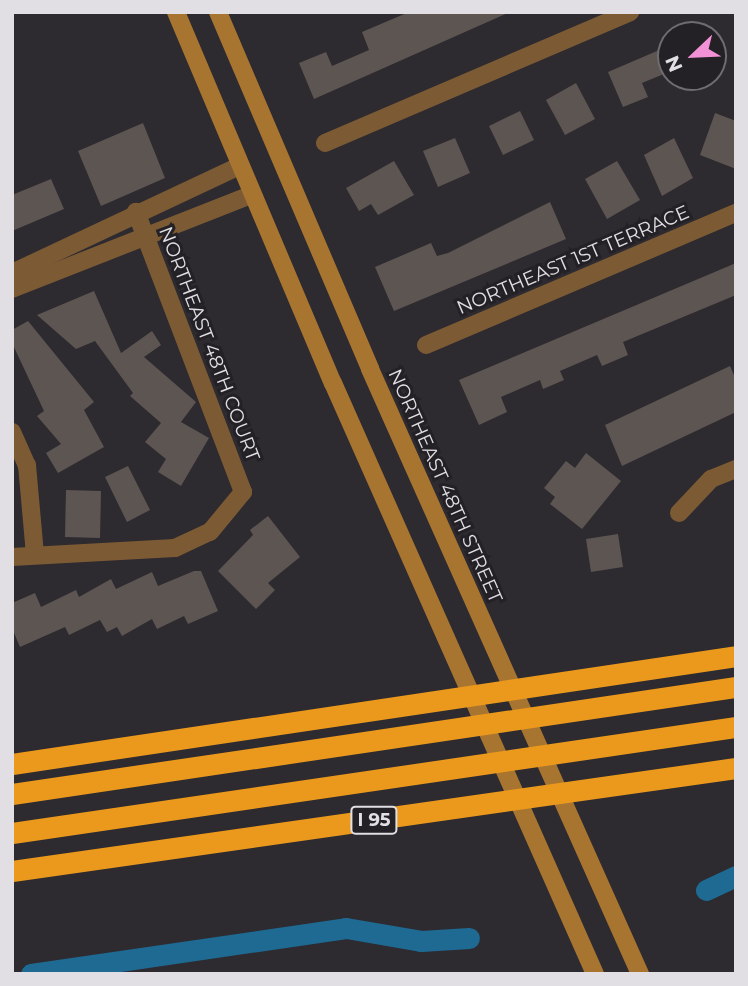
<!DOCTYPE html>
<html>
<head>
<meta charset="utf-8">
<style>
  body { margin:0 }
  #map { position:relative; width:748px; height:986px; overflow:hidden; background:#2d2a30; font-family:Montserrat,sans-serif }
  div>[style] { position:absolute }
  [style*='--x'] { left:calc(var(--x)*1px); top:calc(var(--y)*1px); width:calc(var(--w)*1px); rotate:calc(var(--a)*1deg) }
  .canal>* { height:21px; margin:-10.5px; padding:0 10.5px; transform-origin:10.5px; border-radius:10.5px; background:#1f6a92 }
  .building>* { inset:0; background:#5d5552 }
  .street>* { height:18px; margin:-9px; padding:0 9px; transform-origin:9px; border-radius:9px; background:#7c5b34 }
  .secondary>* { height:18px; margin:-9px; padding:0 9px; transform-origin:9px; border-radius:9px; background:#a87531 }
  .highway>* { height:21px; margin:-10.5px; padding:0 10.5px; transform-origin:10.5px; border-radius:10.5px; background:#ea991c }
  span { translate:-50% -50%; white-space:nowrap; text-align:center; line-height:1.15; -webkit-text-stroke:6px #232026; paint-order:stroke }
  .shield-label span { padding:2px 5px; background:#232026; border:2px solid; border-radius:5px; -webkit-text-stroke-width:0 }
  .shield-label { font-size:18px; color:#e1dfe3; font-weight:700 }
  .street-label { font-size:19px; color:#e1dfe3 }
  .frame { position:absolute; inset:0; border:14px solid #e1dfe3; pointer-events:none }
  .north { position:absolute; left:657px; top:21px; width:70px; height:70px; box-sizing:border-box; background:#232026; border:2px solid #6f6c72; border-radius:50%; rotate:247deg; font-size:19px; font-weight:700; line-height:28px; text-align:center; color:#e1dfe3 }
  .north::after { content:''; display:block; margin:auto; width:24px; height:32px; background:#f391d6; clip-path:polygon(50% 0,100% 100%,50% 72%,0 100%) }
</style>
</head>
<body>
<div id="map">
  <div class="canal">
    <i style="--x:706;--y:890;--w:33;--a:-25"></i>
    <i style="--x:31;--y:974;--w:318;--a:-8.3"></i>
    <i style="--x:346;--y:928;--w:76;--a:9.8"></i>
    <i style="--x:421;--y:941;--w:48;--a:-3.6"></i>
  </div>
  <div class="building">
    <i style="clip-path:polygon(409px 12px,510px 12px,314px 99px,299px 63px,326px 52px,332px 66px,369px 50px,362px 32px)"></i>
    <i style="clip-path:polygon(671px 45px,671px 71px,642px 83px,648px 97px,623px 107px,608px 72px)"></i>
    <i style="clip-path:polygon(576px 83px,595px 119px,565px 135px,546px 100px)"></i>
    <i style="clip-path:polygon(520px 111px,534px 140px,503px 155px,489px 126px)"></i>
    <i style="clip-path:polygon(715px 113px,736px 121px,736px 169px,700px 155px)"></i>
    <i style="clip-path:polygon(143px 123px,165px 178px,101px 206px,78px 151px)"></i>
    <i style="clip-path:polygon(455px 138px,470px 173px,438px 187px,423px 151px)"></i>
    <i style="clip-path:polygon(674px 138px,693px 178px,662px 196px,644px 155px)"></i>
    <i style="clip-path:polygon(394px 161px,414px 195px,378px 215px,371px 204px,359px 211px,346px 188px)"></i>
    <i style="clip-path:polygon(617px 161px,640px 200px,607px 219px,585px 179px)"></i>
    <i style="clip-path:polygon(51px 179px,64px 209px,12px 231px,12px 195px)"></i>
    <i style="clip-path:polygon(550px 202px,566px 239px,394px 311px,375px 267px,431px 243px,437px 256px,448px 253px)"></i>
    <i style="clip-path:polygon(736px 263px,736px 295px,623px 342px,628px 355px,602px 366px,597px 355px,560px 371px,564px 380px,543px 389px,540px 380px,501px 397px,507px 412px,479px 425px,459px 380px)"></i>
    <i style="clip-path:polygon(94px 291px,121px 353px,152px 331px,161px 345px,144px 357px,196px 402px,181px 422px,209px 438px,181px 486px,158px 472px,166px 459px,145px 442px,161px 423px,130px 396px,133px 393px,95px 341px,76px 349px,37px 315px)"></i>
    <i style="clip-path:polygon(28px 321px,94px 402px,84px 410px,104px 447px,58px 473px,46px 453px,61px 444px,37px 416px,44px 411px,12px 343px,12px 330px)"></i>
    <i style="clip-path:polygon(730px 366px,736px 380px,736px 412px,622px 466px,605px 425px)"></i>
    <i style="clip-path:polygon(586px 453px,621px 481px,582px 529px,550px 504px,555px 497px,544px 488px,566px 461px,575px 468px)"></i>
    <i style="clip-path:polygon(128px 466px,150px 510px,127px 522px,105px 477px)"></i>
    <i style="clip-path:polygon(66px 490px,101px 491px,100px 538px,65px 537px)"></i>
    <i style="clip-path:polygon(268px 516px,300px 557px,268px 583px,275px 590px,256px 609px,218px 571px,253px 535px,250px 530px)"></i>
    <i style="clip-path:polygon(618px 534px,623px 567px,591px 572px,586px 539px)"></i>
    <i style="clip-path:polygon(194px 571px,201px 571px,218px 611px,188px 624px,184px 616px,157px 629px,152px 619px,122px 636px,117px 627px,107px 632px,100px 620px,69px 635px,65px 627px,20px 647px,12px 628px,12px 603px,35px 593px,41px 607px,76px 590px,79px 597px,111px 579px,116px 589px,152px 572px,158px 586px)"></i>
  </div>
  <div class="street">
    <i style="--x:325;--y:143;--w:332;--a:-23.2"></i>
    <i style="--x:12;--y:273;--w:251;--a:-25.2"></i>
    <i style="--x:12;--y:289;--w:257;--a:-21.5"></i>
    <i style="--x:426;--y:345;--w:337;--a:-23.1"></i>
    <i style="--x:12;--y:432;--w:36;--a:66"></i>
    <i style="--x:27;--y:465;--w:89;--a:84.9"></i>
    <i style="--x:679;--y:513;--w:47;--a:-46.7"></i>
    <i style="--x:711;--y:479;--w:27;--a:-22"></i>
    <i style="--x:12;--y:557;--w:163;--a:-3.2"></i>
    <i style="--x:175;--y:548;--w:38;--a:-25"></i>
    <i style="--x:210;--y:532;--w:52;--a:-50.5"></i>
    <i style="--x:243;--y:492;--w:300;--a:-110.9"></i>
  </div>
  <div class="secondary">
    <i style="--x:176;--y:12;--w:403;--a:67.1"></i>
    <i style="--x:333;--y:383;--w:646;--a:66.09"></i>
    <i style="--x:218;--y:12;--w:388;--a:66.9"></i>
    <i style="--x:370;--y:369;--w:663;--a:65.95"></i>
  </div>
  <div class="highway">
    <i style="--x:12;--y:764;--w:732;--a:-8.48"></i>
    <i style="--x:12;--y:794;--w:732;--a:-8.41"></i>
    <i style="--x:12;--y:833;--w:732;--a:-8.33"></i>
    <i style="--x:12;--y:871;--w:731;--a:-8.1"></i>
  </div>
  <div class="shield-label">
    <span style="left:374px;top:820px">I 95</span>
  </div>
  <div class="street-label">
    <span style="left:573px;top:260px;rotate:-23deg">NORTHEAST 1ST TERRACE</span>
    <span style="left:209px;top:344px;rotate:69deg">NORTHEAST 48TH COURT</span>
    <span style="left:445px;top:486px;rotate:66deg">NORTHEAST 48TH STREET</span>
  </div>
  <div class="frame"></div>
  <div class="north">N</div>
</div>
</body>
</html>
